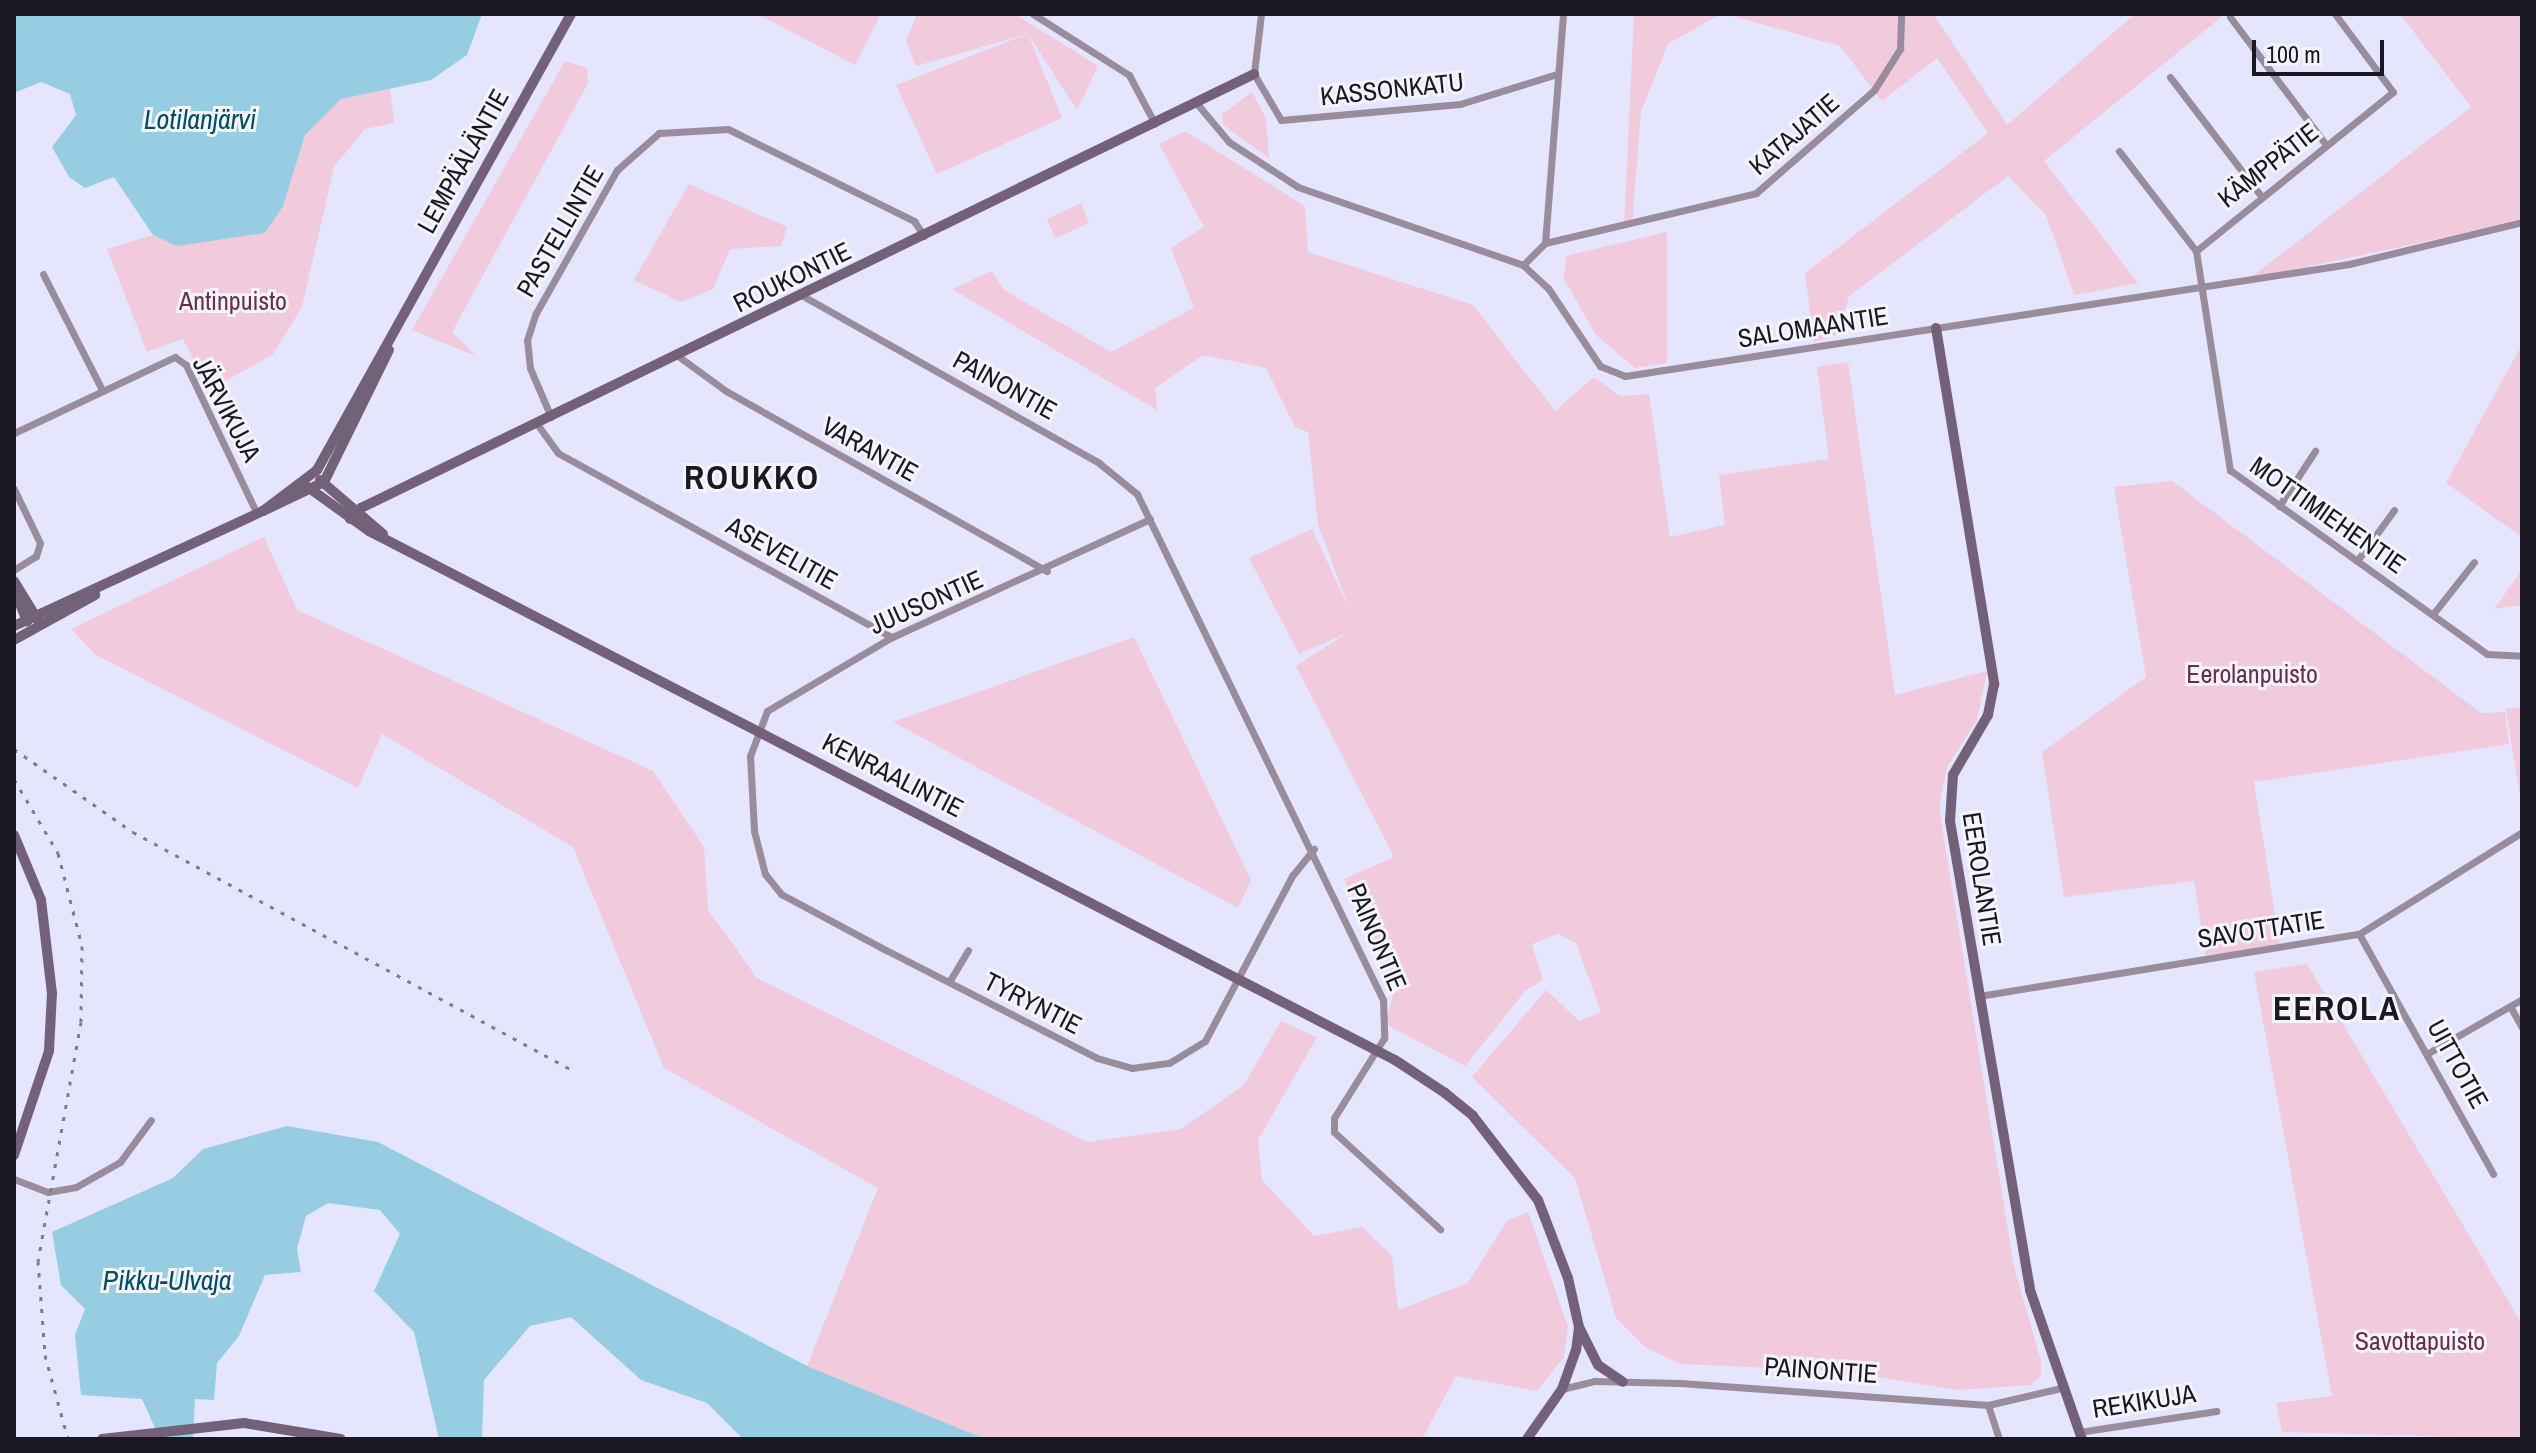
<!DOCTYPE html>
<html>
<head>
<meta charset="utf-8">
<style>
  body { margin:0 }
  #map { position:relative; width:2536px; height:1453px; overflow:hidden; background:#e5e5fd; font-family:"Archivo Narrow",sans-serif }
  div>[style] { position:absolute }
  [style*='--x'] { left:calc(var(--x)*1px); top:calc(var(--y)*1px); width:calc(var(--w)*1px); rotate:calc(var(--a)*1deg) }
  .green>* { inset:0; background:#f1cadc }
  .water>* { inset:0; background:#96cde3 }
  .street>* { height:7px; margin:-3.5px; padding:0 3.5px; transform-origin:3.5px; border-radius:3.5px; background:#998c9d }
  .secondary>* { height:10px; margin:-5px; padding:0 5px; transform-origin:5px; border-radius:5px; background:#736179 }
  .rail>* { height:3px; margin-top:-1.5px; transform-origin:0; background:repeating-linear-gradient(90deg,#7c7c8d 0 4px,transparent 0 12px) }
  span { translate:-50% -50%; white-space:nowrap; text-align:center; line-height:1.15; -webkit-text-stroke:6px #f4f4fa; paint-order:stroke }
  .street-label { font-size:26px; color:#191823 }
  .park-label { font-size:26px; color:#692e4e }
  .water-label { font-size:28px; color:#004f64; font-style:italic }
  .district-label { font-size:34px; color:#191823; font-weight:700; letter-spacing:2px }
  .frame { position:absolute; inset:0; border:16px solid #191823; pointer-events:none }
  .scale { position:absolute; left:2252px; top:40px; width:132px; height:36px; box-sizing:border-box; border:4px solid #191823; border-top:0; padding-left:10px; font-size:24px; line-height:28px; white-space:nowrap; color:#191823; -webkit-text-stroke:6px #f4f4fa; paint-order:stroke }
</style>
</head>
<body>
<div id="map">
  <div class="green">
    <i style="clip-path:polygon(757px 14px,881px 14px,855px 65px)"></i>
    <i style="clip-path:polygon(917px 14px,1015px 14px,1098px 66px,1077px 110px,1028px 34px,1062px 118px,937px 174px,896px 85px,1028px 34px,916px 66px,906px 42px)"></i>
    <i style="clip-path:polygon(1634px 14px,1721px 14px,1668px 44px,1641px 112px,1632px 225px,1624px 227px)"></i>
    <i style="clip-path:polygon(1725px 14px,1933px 14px,2007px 125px,2135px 14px,2225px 14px,2044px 161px,2138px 283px,2074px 295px,2046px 215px,2008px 176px,1849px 296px,1838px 334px,1814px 342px,1805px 273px,1988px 133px,1937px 58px,1882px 101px,1840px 46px)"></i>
    <i style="clip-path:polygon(2400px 14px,2522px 14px,2522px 221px,2249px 279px,2471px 107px)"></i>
    <i style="clip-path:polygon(565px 61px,587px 68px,588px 83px,452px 332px,476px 356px,412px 330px)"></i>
    <i style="clip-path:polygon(390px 86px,394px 123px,365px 129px,334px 167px,302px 307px,273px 354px,210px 390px,183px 339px,147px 352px,107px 249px,153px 235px,178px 245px,283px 205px,305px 135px,341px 99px)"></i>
    <i style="clip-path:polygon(1252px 92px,1266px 118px,1269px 158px,1223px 125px,1222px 114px)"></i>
    <i style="clip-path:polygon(1185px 131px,1305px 206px,1308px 252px,1473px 305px,1555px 411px,1594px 377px,1620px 396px,1649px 394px,1670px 537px,1725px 525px,1719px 475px,1829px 459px,1817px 367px,1848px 362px,1895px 695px,1987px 671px,1977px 720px,1947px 767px,1939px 808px,2014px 1267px,2041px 1361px,2041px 1376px,2031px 1385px,1957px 1390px,1841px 1371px,1680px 1364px,1645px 1347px,1616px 1318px,1575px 1178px,1472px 1077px,1546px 990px,1579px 1021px,1601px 1012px,1576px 943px,1558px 934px,1532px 944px,1543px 980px,1525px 991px,1465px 1066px,1385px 1024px,1397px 982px,1344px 879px,1394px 857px,1296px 666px,1349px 632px,1299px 654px,1249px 558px,1312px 529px,1350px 611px,1318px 524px,1308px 432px,1295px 427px,1266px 368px,1203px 355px,1155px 388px,1157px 410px,952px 289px,992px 271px,1004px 290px,1111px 352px,1194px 308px,1171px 248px,1204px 227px,1159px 144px)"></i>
    <i style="clip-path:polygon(689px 184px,787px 227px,781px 246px,730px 249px,713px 289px,681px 302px,634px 280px)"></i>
    <i style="clip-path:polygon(1081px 203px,1089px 223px,1055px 238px,1047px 219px)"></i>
    <i style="clip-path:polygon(1667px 232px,1667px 363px,1635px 368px,1596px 335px,1564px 279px,1566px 256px)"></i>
    <i style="clip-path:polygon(2522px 345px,2522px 537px,2446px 483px)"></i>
    <i style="clip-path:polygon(2172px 481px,2481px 713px,2505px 712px,2509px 744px,2254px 782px,2280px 946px,2206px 955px,2194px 881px,2064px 897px,2042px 752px,2146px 677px,2114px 487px)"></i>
    <i style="clip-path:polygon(264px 537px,297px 610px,653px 771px,704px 847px,708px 910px,757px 978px,1087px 1142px,1181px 1129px,1244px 1085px,1281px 1021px,1317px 1037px,1258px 1140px,1262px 1180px,1314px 1236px,1362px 1227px,1392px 1256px,1398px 1310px,1468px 1283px,1507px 1221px,1528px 1212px,1568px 1327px,1564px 1357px,1537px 1391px,1456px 1376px,1422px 1439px,985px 1439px,807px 1366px,878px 1188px,664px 1068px,573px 847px,382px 734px,358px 788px,96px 655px,71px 629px)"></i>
    <i style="clip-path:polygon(2522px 570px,2522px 605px,2494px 609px)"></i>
    <i style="clip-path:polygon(1134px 637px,1251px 880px,1238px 908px,893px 722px)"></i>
    <i style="clip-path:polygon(2522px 707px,2522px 808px,2506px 709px)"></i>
    <i style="clip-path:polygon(2307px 964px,2522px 1324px,2522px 1439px,2282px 1432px,2276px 1403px,2332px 1396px,2254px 972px)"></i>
  </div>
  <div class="water">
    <i style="clip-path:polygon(14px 14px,482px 14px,467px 55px,431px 80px,341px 99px,305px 135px,283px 206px,265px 233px,177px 246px,153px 235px,114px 177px,85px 188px,69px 177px,52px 147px,76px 115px,70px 94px,41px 82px,14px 93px)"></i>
    <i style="clip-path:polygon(287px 1126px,378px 1142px,807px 1366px,985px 1439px,743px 1439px,707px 1403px,641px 1380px,571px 1317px,530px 1326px,484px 1380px,482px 1439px,439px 1439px,414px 1332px,374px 1291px,400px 1234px,380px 1210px,328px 1203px,306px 1216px,297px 1249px,301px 1272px,265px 1275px,239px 1336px,217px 1363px,214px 1400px,195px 1399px,193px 1439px,160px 1439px,142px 1399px,81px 1395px,75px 1335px,85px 1309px,61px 1285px,52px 1232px,173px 1178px,203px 1149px)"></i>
  </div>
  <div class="street">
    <i style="--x:1033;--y:14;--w:114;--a:32.4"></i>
    <i style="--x:1129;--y:75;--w:55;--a:62"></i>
    <i style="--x:1261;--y:14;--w:60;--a:96.7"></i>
    <i style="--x:1254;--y:74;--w:53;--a:59.6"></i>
    <i style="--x:1281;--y:120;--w:180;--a:-5.1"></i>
    <i style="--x:1460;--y:104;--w:102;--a:-17.2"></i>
    <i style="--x:2335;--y:14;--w:97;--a:53.4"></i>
    <i style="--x:2393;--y:92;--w:253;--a:141.1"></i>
    <i style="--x:2196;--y:251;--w:222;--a:81.2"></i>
    <i style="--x:2230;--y:470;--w:316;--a:35.6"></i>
    <i style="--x:2487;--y:654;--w:35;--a:3"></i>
    <i style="--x:2230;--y:17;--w:160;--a:53.1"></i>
    <i style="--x:2170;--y:77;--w:150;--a:52.6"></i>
    <i style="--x:1198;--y:105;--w:48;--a:50"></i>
    <i style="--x:1229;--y:142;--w:82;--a:33.1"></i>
    <i style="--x:1298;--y:187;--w:238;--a:19.1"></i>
    <i style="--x:1523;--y:265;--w:34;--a:43"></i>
    <i style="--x:1548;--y:288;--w:94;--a:56.3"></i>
    <i style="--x:1600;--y:366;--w:27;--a:22"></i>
    <i style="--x:1625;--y:376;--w:733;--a:-8.79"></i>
    <i style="--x:2349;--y:264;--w:178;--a:-13.6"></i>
    <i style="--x:2119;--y:151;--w:126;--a:52.4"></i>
    <i style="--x:1545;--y:243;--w:230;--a:-85.5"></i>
    <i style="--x:1523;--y:265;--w:31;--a:-45"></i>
    <i style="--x:1545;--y:243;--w:217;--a:-13.3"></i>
    <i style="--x:1756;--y:193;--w:157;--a:-41.1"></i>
    <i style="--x:1874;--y:90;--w:49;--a:-57.6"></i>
    <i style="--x:1900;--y:49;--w:35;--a:-88"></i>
    <i style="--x:43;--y:274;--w:128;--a:63"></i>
    <i style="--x:803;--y:296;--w:340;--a:29.4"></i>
    <i style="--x:1099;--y:463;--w:49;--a:39.2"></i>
    <i style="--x:1137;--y:494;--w:563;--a:64.07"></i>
    <i style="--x:1383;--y:1000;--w:38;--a:88"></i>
    <i style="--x:1384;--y:1038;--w:94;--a:122"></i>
    <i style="--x:1334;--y:1118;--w:14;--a:90"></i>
    <i style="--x:1334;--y:1132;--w:144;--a:42.5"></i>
    <i style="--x:678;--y:356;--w:59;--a:36.1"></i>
    <i style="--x:726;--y:391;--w:368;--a:29.3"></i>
    <i style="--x:551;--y:417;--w:53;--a:-113.2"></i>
    <i style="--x:530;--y:368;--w:28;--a:-96"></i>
    <i style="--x:527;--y:340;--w:28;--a:-72"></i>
    <i style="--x:536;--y:313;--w:164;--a:-60.5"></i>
    <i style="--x:617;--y:170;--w:56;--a:-41.4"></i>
    <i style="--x:659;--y:133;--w:69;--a:-3.3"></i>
    <i style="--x:728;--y:129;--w:208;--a:26.3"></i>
    <i style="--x:914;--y:221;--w:18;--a:56"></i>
    <i style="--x:537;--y:424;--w:36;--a:54"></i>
    <i style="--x:558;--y:453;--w:381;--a:28.9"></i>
    <i style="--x:14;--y:433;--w:178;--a:-25.3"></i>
    <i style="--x:175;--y:357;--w:14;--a:36"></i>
    <i style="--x:186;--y:365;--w:165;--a:64.5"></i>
    <i style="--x:14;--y:489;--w:60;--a:64.3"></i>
    <i style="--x:40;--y:543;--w:14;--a:107"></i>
    <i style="--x:36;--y:556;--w:26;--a:148"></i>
    <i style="--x:2279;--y:506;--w:66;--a:-56.8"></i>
    <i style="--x:1150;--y:519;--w:284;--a:155.4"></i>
    <i style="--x:892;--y:637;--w:145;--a:149.4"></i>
    <i style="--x:767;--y:711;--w:48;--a:110.7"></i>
    <i style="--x:750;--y:756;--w:75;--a:86.9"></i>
    <i style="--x:754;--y:831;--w:44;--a:75.7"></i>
    <i style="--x:765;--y:874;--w:26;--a:51"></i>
    <i style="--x:781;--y:894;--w:119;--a:28.1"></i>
    <i style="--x:886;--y:950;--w:237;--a:27.1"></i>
    <i style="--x:1097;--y:1058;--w:36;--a:16"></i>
    <i style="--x:1132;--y:1068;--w:37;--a:-8"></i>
    <i style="--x:1169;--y:1063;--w:42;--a:-31.4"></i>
    <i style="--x:1205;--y:1041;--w:187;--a:-62.2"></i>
    <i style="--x:1292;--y:876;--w:35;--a:-51"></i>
    <i style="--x:2357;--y:561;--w:63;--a:-54"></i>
    <i style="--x:2433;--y:614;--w:66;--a:-51.7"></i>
    <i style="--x:2359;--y:934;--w:275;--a:60.8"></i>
    <i style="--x:949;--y:982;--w:37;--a:-59"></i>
    <i style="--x:1979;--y:996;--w:385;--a:-9.3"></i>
    <i style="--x:2359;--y:934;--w:192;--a:-32"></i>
    <i style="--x:2510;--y:1006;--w:25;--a:61"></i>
    <i style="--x:2430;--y:1052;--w:106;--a:-29.9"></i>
    <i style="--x:14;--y:1179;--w:36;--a:21"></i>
    <i style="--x:48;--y:1192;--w:28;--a:-10"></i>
    <i style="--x:76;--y:1187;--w:51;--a:-29.6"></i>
    <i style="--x:120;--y:1162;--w:52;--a:-53.6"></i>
    <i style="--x:1562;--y:1389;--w:34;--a:-14"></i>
    <i style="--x:1595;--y:1381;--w:85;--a:1.3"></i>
    <i style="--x:1680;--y:1383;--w:309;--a:4.1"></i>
    <i style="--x:1988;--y:1405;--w:75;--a:-13.1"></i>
    <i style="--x:1988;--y:1405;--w:36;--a:72"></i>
    <i style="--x:2079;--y:1432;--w:139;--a:-8.7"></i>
  </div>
  <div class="secondary">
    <i style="--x:1936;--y:328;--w:361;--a:80.7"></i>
    <i style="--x:1994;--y:684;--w:32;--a:101"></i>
    <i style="--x:1988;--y:715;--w:69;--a:120.3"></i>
    <i style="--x:1953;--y:775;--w:46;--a:93.7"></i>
    <i style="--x:1950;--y:821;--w:476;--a:80.3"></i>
    <i style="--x:2030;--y:1290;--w:158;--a:70.8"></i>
    <i style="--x:320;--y:480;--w:83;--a:40.6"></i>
    <i style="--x:302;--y:483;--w:82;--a:35.6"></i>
    <i style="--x:369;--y:531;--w:1154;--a:27.28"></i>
    <i style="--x:1395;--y:1060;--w:60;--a:33.4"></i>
    <i style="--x:1445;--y:1093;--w:36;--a:39"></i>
    <i style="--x:1473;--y:1116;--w:106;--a:52.3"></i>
    <i style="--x:1538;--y:1200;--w:84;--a:69"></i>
    <i style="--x:1568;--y:1278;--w:50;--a:77.3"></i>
    <i style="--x:1579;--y:1327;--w:23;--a:97"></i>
    <i style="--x:1576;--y:1350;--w:41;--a:109.7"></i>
    <i style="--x:1562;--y:1389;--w:61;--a:125"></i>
    <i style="--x:263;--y:511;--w:68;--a:-25.4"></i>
    <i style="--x:324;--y:482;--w:147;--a:-63.8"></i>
    <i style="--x:350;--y:519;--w:16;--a:-45"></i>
    <i style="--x:361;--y:508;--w:993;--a:-25.92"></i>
    <i style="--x:14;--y:581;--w:48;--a:58.6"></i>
    <i style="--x:14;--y:589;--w:35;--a:68"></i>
    <i style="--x:14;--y:626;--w:274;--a:-24.8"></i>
    <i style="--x:263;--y:511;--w:68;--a:-37.2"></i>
    <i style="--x:317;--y:470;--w:522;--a:-60.88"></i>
    <i style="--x:14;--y:640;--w:93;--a:-29.1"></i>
    <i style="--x:14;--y:835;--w:70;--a:67.4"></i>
    <i style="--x:41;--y:900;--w:94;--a:83.3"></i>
    <i style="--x:52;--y:993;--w:58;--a:93"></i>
    <i style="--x:49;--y:1051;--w:110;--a:108.6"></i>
    <i style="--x:1580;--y:1329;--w:40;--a:63.4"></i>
    <i style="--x:1598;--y:1365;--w:30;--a:34"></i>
    <i style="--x:102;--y:1439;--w:143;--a:-6.4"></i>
    <i style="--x:244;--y:1423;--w:98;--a:9.4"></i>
  </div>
  <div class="rail">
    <i style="--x:14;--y:749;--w:145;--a:34.9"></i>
    <i style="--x:133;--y:832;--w:502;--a:28.46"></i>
    <i style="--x:14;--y:779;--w:86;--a:59.3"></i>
    <i style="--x:58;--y:853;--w:96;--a:75.5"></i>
    <i style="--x:82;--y:946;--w:76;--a:90.8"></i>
    <i style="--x:81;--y:1022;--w:243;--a:100.2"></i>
    <i style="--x:38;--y:1261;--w:94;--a:85.7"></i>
    <i style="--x:45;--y:1355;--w:87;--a:74.7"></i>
  </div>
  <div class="street-label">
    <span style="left:1392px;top:89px;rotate:-6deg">KASSONKATU</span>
    <span style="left:1794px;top:134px;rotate:-41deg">KATAJATIE</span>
    <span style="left:463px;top:161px;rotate:-61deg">LEMPÄÄLÄNTIE</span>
    <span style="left:2268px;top:165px;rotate:-38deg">KÄMPPÄTIE</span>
    <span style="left:560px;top:231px;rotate:-60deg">PASTELLINTIE</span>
    <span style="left:792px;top:277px;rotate:-26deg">ROUKONTIE</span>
    <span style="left:1813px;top:327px;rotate:-9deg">SALOMAANTIE</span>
    <span style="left:1005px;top:385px;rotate:29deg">PAINONTIE</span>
    <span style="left:227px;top:409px;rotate:62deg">JÄRVIKUJA</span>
    <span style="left:870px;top:449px;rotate:29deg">VARANTIE</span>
    <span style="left:2328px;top:515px;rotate:35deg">MOTTIMIEHENTIE</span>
    <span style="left:782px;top:553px;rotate:29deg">ASEVELITIE</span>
    <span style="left:926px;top:602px;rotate:-24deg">JUUSONTIE</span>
    <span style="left:893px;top:775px;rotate:27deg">KENRAALINTIE</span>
    <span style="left:1982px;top:879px;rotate:81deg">EEROLANTIE</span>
    <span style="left:2261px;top:929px;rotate:-9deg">SAVOTTATIE</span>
    <span style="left:1377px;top:937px;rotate:67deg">PAINONTIE</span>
    <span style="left:1033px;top:1003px;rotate:27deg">TYRYNTIE</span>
    <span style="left:2458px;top:1064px;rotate:61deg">UITTOTIE</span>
    <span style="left:1821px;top:1370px;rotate:4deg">PAINONTIE</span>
    <span style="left:2144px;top:1401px;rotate:-9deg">REKIKUJA</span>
  </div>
  <div class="park-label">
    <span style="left:233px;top:301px">Antinpuisto</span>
    <span style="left:2252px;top:674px">Eerolanpuisto</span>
    <span style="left:2420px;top:1341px">Savottapuisto</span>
  </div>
  <div class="water-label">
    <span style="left:200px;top:119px">Lotilanjärvi</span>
    <span style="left:167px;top:1280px">Pikku-Ulvaja</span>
  </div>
  <div class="district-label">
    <span style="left:752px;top:478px">ROUKKO</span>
    <span style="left:2337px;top:1009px">EEROLA</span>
  </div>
  <div class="frame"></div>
  <div class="scale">100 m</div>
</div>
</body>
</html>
